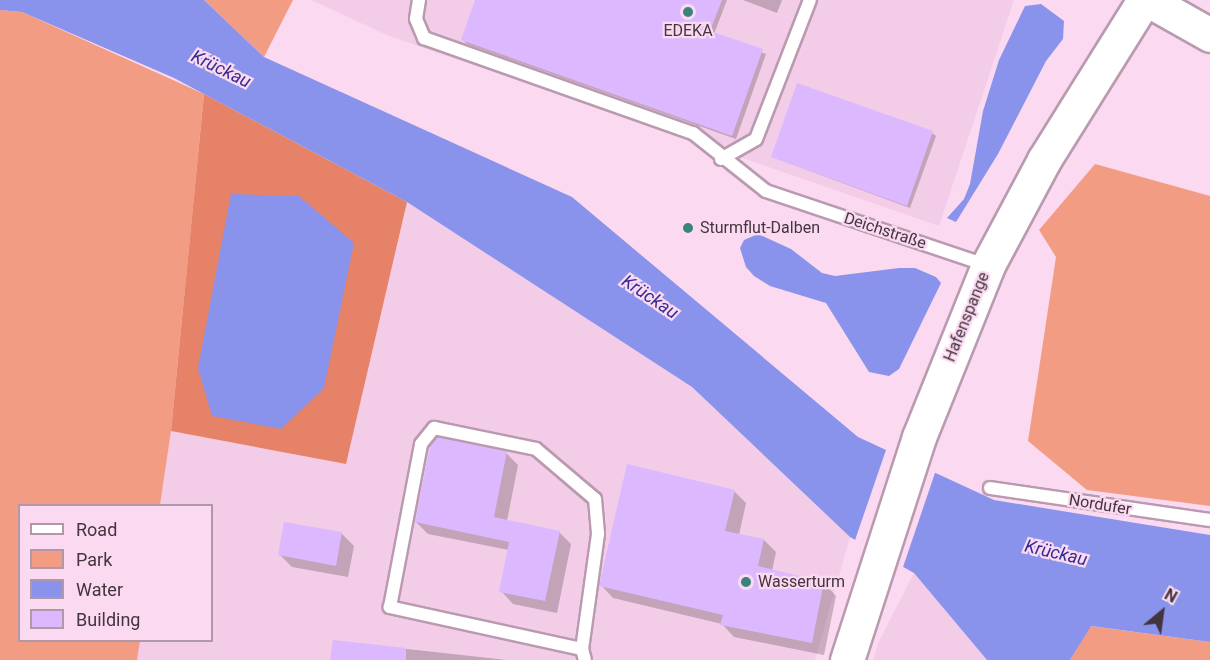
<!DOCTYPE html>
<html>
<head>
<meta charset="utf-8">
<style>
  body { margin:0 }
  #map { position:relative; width:1210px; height:660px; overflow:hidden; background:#fbdaf1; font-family:Roboto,sans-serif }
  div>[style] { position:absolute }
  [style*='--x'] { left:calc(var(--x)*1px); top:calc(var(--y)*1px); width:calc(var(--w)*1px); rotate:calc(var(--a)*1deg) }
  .built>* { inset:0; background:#f3cce7 }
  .green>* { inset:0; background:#f29c84 }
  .forest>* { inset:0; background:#e68267 }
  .water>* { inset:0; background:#8a93eb }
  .pier>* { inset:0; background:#fbdaf1 }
  .shadow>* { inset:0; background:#0003 }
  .building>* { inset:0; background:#dcb8fe }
  .roads { filter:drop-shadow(2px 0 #b99aaf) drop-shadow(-2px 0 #b99aaf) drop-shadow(0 2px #b99aaf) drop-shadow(0 -2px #b99aaf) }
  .lane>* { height:12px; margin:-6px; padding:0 6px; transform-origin:6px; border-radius:6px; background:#fff }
  .secondary>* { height:33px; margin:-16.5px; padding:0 16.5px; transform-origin:16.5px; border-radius:16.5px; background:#fff }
  .dots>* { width:16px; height:16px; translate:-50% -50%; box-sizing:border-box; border:3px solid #fbdaf1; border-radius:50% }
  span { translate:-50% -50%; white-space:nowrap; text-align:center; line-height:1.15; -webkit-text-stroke:4.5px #fbdaf1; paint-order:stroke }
  .poi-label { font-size:16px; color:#42353e }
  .left { translate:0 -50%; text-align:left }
  .street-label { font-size:16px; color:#42353e }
  .water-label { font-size:18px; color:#332d93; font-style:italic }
  .legend { position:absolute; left:18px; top:504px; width:195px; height:138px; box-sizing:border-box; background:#fbdaf1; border:2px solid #b198a9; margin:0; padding:8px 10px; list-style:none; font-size:18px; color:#42353e }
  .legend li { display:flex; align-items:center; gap:12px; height:30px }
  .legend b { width:30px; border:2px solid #b198a9 }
  .north { position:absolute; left:1132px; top:582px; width:60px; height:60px; -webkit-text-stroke:4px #fbdaf1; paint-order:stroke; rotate:29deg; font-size:16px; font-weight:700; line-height:24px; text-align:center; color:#42353e }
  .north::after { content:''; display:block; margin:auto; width:21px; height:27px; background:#42353e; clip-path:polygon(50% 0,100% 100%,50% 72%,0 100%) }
</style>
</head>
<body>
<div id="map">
  <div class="built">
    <i style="clip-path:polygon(311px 0,1014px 0,939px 226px,389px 36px)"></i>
    <i style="clip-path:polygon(407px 202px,692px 387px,850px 537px,815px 660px,137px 660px,140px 641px,212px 640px,212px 506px,160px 505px,171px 431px,346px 464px)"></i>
    <i style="clip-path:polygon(914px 573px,987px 660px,873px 660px,878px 643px)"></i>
  </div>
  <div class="green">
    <i style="clip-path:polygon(204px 0,293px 0,264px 57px)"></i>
    <i style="clip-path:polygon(0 10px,22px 12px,204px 94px,171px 431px,160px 505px,20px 506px,20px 640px,140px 641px,137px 660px,0 660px)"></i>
    <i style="clip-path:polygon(1095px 164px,1210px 196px,1210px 506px,1087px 490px,1028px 441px,1056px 257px,1039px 230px)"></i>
    <i style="clip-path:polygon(1090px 626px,1210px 642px,1210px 660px,1070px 660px)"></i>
  </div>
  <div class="forest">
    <i style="clip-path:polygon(204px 94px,407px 202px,346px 464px,171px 431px)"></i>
  </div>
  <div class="water">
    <i style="clip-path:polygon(0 0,204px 0,264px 57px,572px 197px,858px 437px,994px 500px,1210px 535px,1210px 642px,1091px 626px,1070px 660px,987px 660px,914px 573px,850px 537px,692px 387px,407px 202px,174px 78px,22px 12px,0 10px)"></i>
    <i style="clip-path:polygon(1041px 4px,1064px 21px,1063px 39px,1046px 61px,998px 154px,956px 222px,947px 218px,964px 199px,970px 184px,983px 111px,999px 60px,1025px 6px)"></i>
    <i style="clip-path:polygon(231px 194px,299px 196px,354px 243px,324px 388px,281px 429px,212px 416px,198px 368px)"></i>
    <i style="clip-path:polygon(758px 234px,791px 249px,822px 273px,835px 276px,899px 268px,915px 268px,936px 277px,941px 283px,899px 369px,889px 376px,869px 372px,826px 303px,770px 286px,754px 276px,746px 267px,740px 248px,744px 240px)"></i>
  </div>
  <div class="pier">
    <i style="clip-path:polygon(887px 447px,936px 470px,902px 570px,854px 543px)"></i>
  </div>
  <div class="shadow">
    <i style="clip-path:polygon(477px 0,727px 0,714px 34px,766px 54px,736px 139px,467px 44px,463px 40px)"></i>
    <i style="clip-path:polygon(743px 0,782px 0,777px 13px)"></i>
    <i style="clip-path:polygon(932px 133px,936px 136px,910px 208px,772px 157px)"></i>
    <i style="clip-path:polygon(506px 453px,518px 465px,507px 521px,559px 532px,571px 544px,557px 613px,513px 604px,501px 591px,509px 550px,428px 534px,416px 522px)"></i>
    <i style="clip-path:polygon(734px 491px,746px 503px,739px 535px,764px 540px,776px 552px,772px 571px,824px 583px,836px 596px,824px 655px,734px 637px,722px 624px,613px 598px,601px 585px)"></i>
    <i style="clip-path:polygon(342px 534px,354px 546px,348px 577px,292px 567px,279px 554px)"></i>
    <i style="clip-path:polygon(334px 641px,507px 660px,332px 660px)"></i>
  </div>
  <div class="building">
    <i style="clip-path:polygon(475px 0,722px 0,710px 31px,763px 49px,732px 136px,461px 40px)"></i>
    <i style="clip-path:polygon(797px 83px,933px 131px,907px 206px,771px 157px)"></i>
    <i style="clip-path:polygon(437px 437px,507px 451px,494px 517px,560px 531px,545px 601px,499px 592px,509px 542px,415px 522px,430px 446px)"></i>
    <i style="clip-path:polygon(627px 464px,735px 490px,725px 531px,764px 539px,758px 566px,824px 582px,812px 643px,720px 625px,723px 615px,599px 586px)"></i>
    <i style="clip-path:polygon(284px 522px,342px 532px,336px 566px,278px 555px)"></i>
    <i style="clip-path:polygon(333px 640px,406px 648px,406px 660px,330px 660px)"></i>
  </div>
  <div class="roads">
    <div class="lane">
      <i style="--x:419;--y:0;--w:19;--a:99"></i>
      <i style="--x:416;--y:19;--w:21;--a:67"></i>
      <i style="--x:424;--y:38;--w:285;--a:19.5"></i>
      <i style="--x:693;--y:133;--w:93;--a:38.5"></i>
      <i style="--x:766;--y:191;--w:232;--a:18.6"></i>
      <i style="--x:721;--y:159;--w:40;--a:-29.7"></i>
      <i style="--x:756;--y:139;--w:149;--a:-68.8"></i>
      <i style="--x:990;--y:488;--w:222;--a:8.3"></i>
      <i style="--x:582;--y:649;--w:197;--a:-167.7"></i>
      <i style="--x:390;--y:607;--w:166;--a:-79.2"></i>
      <i style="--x:421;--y:444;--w:21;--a:-51"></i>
      <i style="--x:434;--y:428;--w:104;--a:11.6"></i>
      <i style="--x:536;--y:449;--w:77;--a:40.3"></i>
      <i style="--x:595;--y:499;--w:35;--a:85"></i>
      <i style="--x:598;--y:534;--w:116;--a:97.9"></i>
      <i style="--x:582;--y:649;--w:11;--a:75"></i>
    </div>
    <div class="secondary">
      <i style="--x:1148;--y:0;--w:71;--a:29.4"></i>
      <i style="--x:847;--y:660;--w:234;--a:-72.1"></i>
      <i style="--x:919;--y:437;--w:185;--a:-68.1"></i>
      <i style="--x:988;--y:265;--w:119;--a:-61.9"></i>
      <i style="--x:1044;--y:160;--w:189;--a:-58"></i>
    </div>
  </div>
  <div class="dots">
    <i style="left:688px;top:12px;background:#3b827d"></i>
    <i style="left:688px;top:228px;background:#3b827d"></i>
    <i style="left:746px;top:582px;background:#3b827d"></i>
  </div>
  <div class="poi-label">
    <span style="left:688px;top:31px">EDEKA</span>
    <span class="left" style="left:700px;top:228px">Sturmflut-Dalben</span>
    <span class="left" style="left:758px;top:582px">Wasserturm</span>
  </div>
  <div class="street-label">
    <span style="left:885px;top:231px;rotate:18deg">Deichstraße</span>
    <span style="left:967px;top:317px;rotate:-68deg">Hafenspange</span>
    <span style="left:1100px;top:505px;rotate:9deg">Nordufer</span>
  </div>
  <div class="water-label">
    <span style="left:221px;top:69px;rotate:26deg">Krückau</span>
    <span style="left:650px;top:297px;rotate:34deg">Krückau</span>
    <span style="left:1056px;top:553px;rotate:13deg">Krückau</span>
  </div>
  <ul class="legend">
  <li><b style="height:8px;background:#fff"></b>Road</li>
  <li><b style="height:16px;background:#f29c84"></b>Park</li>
  <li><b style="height:16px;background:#8a93eb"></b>Water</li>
  <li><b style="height:16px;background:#dcb8fe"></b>Building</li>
  </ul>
  <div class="north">N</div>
</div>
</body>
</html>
